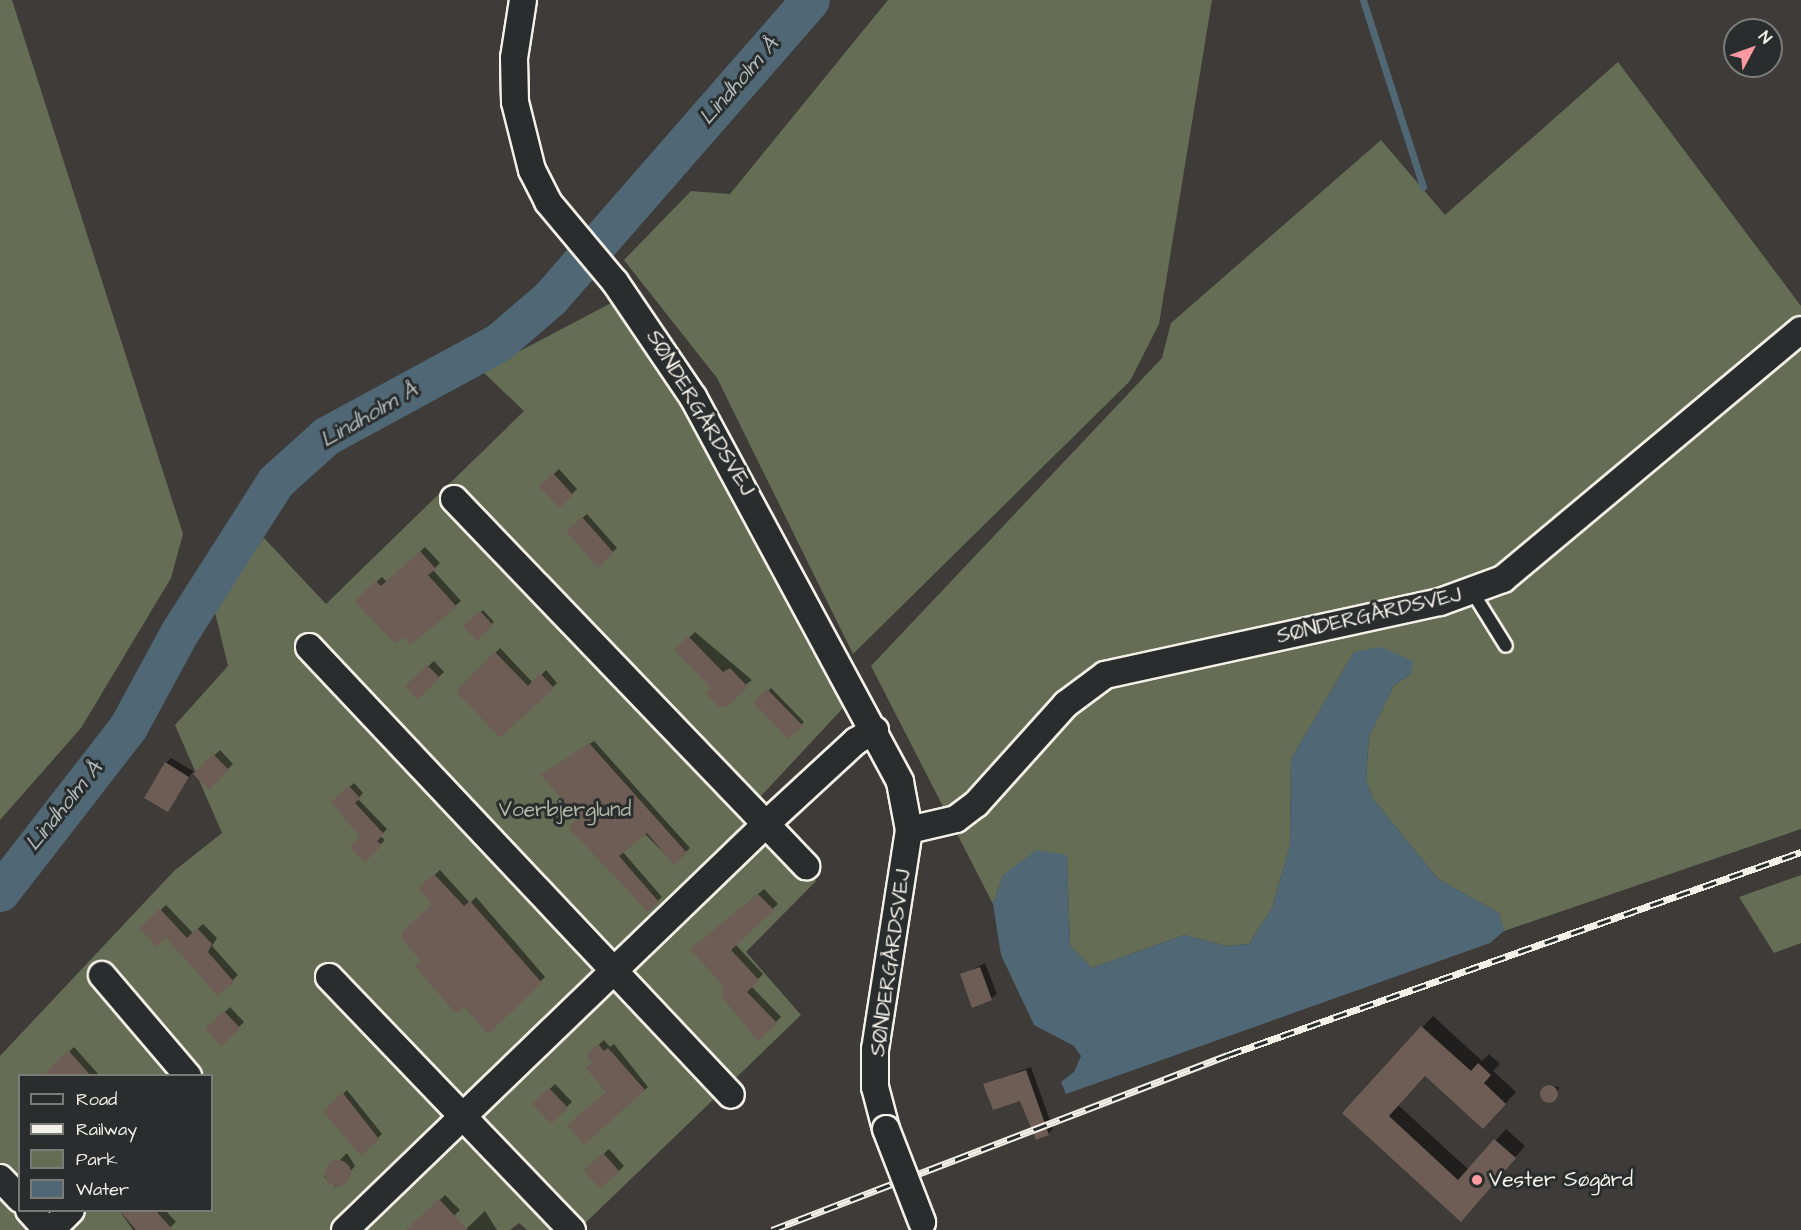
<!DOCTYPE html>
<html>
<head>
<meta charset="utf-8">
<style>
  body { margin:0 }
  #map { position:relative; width:1801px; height:1230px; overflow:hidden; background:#3e3b39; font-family:"Architects Daughter",sans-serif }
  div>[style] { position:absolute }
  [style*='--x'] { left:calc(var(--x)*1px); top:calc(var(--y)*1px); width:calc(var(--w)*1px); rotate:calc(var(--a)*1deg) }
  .green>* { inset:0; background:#656e54 }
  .water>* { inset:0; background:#506875 }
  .shadow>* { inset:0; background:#0007 }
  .stream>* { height:7px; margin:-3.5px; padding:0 3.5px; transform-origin:3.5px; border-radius:3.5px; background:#506875 }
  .river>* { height:39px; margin:-19.5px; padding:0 19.5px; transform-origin:19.5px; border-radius:19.5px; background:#506875 }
  .building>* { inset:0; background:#6d5d54 }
  .round { border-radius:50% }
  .roads { filter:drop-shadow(2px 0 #f4f1e8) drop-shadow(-2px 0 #f4f1e8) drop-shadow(0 2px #f4f1e8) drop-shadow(0 -2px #f4f1e8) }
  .lane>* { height:12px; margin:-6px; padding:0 6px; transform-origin:6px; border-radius:6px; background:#2a2d2e }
  .street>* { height:26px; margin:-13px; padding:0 13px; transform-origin:13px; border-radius:13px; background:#2a2d2e }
  .rail>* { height:7px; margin-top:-3.5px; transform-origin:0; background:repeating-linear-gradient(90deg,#2a2d2e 0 14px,#f4f1e8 0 28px); box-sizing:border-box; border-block:2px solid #f4f1e8 }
  .bridges { filter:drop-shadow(2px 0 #f4f1e8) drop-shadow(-2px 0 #f4f1e8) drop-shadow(0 2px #f4f1e8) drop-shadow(0 -2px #f4f1e8) }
  .street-bridge>* { height:26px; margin:-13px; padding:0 13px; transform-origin:13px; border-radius:13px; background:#2a2d2e }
  .dots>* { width:16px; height:16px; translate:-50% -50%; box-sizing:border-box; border:3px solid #2a2d2e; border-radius:50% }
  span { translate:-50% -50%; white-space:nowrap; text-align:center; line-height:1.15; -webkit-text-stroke:6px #2a2d2e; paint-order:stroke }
  .street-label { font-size:21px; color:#f4f1e8 }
  .park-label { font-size:21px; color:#b4b6a5 }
  .poi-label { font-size:21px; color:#f4f1e8 }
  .left { translate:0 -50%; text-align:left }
  .water-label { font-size:22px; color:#b2baba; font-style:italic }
  .legend { position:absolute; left:18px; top:1074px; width:195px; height:138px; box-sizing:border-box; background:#2a2d2e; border:2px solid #7b7b78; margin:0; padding:8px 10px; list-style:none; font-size:18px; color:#f4f1e8 }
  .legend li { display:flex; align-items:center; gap:12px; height:30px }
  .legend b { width:30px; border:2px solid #7b7b78 }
  .north { position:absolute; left:1723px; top:18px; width:60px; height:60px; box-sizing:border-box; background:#2a2d2e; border:2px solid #7b7b78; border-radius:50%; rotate:49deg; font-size:16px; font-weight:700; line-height:24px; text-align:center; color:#f4f1e8 }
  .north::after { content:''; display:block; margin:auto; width:21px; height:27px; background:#ff9aa2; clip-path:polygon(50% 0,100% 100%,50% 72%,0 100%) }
</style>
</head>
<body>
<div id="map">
  <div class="green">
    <i style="clip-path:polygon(0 0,12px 0,183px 534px,171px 578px,81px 728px,0 820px)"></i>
    <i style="clip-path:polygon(888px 0,1212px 0,1159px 324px,1130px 381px,853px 654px,717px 378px,624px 260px,691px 191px,730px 194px)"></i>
    <i style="clip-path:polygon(1618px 62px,1801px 306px,1801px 829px,1504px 931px,1499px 913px,1438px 879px,1373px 799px,1366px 780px,1369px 737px,1394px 685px,1411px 674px,1354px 652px,1291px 759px,1290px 845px,1272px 908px,1249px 944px,1227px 946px,1184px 935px,1092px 968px,1070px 946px,1067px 855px,1003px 875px,993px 904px,871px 666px,1162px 358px,1171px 323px,1381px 140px,1445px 215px)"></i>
    <i style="clip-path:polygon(evenodd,613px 302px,694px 428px,844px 707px,761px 796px,816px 881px,746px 952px,801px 1015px,578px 1230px,527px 1230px,519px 1223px,510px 1230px,0 1230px,0 1056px,174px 871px,222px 833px,175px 725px,228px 666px,214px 608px,264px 538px,326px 604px,524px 411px,482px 371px,613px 302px,20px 1076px,212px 1076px,212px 1210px,20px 1210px,20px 1076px)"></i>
    <i style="clip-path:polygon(1801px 875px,1801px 943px,1774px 953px,1739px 897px)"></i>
  </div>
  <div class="water">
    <i style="clip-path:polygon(1381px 647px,1413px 661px,1411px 674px,1394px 685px,1369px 737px,1366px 780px,1373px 799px,1438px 879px,1499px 913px,1504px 931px,1490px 943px,1066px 1094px,1061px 1082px,1074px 1072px,1081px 1056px,1074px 1046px,1034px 1025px,1001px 955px,993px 904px,1003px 875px,1036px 850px,1067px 855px,1070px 946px,1092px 968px,1184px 935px,1227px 946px,1249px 944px,1272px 908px,1290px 845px,1291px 759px,1354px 652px)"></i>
  </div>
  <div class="shadow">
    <i style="clip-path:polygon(559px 469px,577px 489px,572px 494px,541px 486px)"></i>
    <i style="clip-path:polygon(587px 514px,617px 548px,599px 565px,572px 527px)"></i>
    <i style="clip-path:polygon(425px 547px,440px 563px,433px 570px,461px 601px,410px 643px,361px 596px,382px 577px,387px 582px)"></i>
    <i style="clip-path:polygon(483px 610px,494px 622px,477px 638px,465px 626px)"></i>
    <i style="clip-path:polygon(695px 632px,752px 680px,719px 705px,712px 688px,676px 650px)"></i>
    <i style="clip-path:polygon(500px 648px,533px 683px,546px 670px,557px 683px,500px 736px,458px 691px)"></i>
    <i style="clip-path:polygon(434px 661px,444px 672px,418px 697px,407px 686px)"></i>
    <i style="clip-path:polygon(771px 688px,804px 722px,788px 737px,755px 703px)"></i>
    <i style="clip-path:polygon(594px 741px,690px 848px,674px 863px,643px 832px,622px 851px,662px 897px,648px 910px,543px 775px)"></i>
    <i style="clip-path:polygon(220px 750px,233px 764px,209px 788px,195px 774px)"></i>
    <i style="clip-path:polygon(171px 758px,193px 771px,167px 810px,166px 763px)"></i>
    <i style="clip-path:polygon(354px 783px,363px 793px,358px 799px,387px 829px,380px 836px,385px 840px,365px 860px,362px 837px,333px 802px)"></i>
    <i style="clip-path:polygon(440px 870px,470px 903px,476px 897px,545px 977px,488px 1032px,423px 961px,434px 904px,420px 888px)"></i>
    <i style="clip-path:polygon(764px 889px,778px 904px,735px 944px,763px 974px,751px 986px,781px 1017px,758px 1039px,698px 944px)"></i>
    <i style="clip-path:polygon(166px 905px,193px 933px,203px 924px,217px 938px,212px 946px,238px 975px,218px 994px,166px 936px,142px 928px)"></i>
    <i style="clip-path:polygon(985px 963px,997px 994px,991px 999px,962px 975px)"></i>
    <i style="clip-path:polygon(230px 1007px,244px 1022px,221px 1044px,207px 1029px)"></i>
    <i style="clip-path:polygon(1433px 1016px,1482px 1061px,1489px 1054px,1500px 1064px,1493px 1071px,1516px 1092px,1494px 1116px,1426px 1075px,1398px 1105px,1469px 1170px,1506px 1129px,1525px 1146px,1471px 1209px,1344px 1113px)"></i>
    <i style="clip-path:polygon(604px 1040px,610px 1047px,614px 1044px,648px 1087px,584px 1143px,607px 1091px,593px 1050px)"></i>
    <i style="clip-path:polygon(74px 1047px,100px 1076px,48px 1072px)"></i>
    <i style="clip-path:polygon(1031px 1067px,1053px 1129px,1048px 1134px,1020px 1099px,985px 1084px)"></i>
    <i style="clip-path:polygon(555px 1084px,572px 1102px,551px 1122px,534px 1104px)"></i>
    <i style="clip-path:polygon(1547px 1086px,1559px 1087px,1556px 1099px,1544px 1099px)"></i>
    <i style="clip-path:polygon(347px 1090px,382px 1134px,361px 1154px,325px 1112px)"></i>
    <i style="clip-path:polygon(609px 1149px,624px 1166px,619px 1171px,591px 1165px)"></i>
    <i style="clip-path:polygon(347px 1153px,355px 1166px,336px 1187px,324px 1176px)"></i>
    <i style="clip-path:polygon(445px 1195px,460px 1210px,439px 1230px,408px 1230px)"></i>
    <i style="clip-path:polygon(119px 1210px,165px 1210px,176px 1222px,167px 1230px,133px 1230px)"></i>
    <i style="clip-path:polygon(485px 1211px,497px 1230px,465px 1230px)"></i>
  </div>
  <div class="stream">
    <i style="--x:1363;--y:0;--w:196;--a:72.2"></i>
  </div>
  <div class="river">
    <i style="--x:0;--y:892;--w:209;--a:-52.2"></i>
    <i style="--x:128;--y:727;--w:107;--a:-61.5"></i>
    <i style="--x:179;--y:633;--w:180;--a:-57.5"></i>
    <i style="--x:276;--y:481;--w:67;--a:-42"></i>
    <i style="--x:326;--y:436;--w:197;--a:-28.5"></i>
    <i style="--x:499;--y:342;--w:67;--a:-40.8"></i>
    <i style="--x:550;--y:298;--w:395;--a:-48.9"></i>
  </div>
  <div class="building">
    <i style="clip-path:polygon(553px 473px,573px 495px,559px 508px,539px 486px)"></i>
    <i style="clip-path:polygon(582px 517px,614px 553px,598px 568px,566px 531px)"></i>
    <i style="clip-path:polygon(420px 551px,436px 569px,428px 575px,457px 607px,410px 645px,403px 637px,396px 644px,354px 601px,376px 581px,381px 586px)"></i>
    <i style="clip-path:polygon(480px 611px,493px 625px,477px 641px,463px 626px)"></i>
    <i style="clip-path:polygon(688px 636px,723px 672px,730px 668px,748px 687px,727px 707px,719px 707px,705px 693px,711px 688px,674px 650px)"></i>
    <i style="clip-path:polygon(495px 652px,528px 686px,540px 673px,554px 688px,500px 738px,456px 691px)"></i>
    <i style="clip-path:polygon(427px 665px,440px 678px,418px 699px,405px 686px)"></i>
    <i style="clip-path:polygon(767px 689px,803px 726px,788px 739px,753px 703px)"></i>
    <i style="clip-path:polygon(589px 743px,687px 853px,674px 865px,647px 833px,619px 856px,659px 902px,648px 912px,568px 827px,578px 818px,541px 775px)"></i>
    <i style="clip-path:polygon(213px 754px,229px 770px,209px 790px,193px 774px)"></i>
    <i style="clip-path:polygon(165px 762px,189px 777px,168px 812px,144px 798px)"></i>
    <i style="clip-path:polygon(349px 786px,360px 798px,355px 803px,384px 834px,377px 841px,382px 845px,365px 862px,350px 847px,360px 837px,331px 802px)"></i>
    <i style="clip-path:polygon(434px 874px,464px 906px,470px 901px,542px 983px,488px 1034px,464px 1007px,456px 1014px,415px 966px,421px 961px,402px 939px,402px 932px,432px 904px,418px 888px)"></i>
    <i style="clip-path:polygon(758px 894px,774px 910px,731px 950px,759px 980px,747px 992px,777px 1023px,758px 1041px,722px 997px,724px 987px,690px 949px)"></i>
    <i style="clip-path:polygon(160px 909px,187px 938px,197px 928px,212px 944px,208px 952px,234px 982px,218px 996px,166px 938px,157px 947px,139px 928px)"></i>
    <i style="clip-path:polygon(980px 967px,992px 1000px,972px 1008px,960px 974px)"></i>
    <i style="clip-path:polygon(224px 1011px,240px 1028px,221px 1046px,205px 1029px)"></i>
    <i style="clip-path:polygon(1421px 1026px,1471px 1071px,1478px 1063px,1491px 1075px,1484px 1083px,1506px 1104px,1483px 1129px,1425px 1076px,1389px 1116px,1458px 1180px,1494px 1139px,1516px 1158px,1461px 1222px,1342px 1113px)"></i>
    <i style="clip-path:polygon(598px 1044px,604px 1051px,608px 1048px,645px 1090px,584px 1145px,567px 1125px,606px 1092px,586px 1068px,592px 1063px,586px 1055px)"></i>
    <i style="clip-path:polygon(68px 1050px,91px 1076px,43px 1076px)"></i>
    <i style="clip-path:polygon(1026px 1070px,1049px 1135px,1036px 1140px,1020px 1101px,993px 1110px,983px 1084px)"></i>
    <i class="round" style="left:1540px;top:1085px;width:18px;height:18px"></i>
    <i style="clip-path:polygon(549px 1088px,568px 1108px,551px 1124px,532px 1104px)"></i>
    <i style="clip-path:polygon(342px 1092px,379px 1139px,361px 1156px,323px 1112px)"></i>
    <i style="clip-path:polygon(603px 1153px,620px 1172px,600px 1189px,583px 1170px)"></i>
    <i class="round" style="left:325px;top:1160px;width:26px;height:26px"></i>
    <i style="clip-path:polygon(439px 1199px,468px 1230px,406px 1230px)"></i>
    <i style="clip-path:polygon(119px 1210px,155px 1210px,173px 1230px,136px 1230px)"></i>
  </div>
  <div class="roads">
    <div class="lane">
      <i style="--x:1473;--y:593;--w:62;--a:58.1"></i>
    </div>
    <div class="street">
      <i style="--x:523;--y:0;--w:59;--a:98.8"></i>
      <i style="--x:514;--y:58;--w:44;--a:88.7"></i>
      <i style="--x:515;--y:102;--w:70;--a:76"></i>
      <i style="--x:532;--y:170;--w:36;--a:63"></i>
      <i style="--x:548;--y:202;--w:104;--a:50.1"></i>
      <i style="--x:615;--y:282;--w:139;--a:55.9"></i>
      <i style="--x:693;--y:397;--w:437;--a:61.7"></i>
      <i style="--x:900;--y:782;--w:49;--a:79.4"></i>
      <i style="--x:909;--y:830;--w:222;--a:98.8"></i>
      <i style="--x:875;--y:1049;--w:38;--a:90"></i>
      <i style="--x:875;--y:1087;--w:43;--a:75.3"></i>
      <i style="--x:454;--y:499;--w:509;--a:46.2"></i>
      <i style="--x:309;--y:647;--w:615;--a:46.71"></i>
      <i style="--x:909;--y:830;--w:48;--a:-13.2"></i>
      <i style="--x:956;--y:819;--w:25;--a:-37"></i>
      <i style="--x:976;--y:804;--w:135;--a:-48"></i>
      <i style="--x:1066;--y:704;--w:49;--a:-36.6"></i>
      <i style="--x:1105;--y:675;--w:343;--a:-12.3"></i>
      <i style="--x:1440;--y:602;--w:67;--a:-20.1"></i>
      <i style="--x:1503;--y:579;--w:388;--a:-39.9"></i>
      <i style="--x:102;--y:975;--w:133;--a:49.6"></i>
      <i style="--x:329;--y:977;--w:351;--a:46.2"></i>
      <i style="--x:0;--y:1178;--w:29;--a:46"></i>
      <i style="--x:29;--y:1210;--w:27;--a:48"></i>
      <i style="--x:51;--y:1230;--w:28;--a:-45"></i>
      <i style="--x:345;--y:1230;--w:585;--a:-43.96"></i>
      <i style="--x:766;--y:824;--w:122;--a:-42.7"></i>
      <i style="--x:856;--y:741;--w:22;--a:-30"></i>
    </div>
  </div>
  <div class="rail">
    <i style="--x:772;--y:1230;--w:488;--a:-21"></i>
    <i style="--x:1228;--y:1055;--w:608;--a:-19.51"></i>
  </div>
  <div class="bridges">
    <div class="street-bridge">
      <i style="--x:886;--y:1129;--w:100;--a:68.8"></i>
    </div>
  </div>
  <div class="dots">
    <i style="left:1477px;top:1180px;background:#ff9aa2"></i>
  </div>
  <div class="street-label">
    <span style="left:700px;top:413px;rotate:59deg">SØNDERGÅRDSVEJ</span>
    <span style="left:1369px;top:616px;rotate:-13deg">SØNDERGÅRDSVEJ</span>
    <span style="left:891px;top:963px;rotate:-82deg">SØNDERGÅRDSVEJ</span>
  </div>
  <div class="park-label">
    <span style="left:565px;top:810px">Voerbjerglund</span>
  </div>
  <div class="poi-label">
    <span class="left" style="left:1489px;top:1180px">Vester Søgård</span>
  </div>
  <div class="water-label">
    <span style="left:739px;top:81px;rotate:-49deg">Lindholm Å</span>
    <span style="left:369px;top:415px;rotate:-30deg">Lindholm Å</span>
    <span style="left:64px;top:806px;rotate:-51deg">Lindholm Å</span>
  </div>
  <ul class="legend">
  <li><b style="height:8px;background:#2a2d2e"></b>Road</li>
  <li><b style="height:8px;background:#f4f1e8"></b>Railway</li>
  <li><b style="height:16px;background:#656e54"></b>Park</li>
  <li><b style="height:16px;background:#506875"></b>Water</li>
  </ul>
  <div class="north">N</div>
</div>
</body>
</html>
